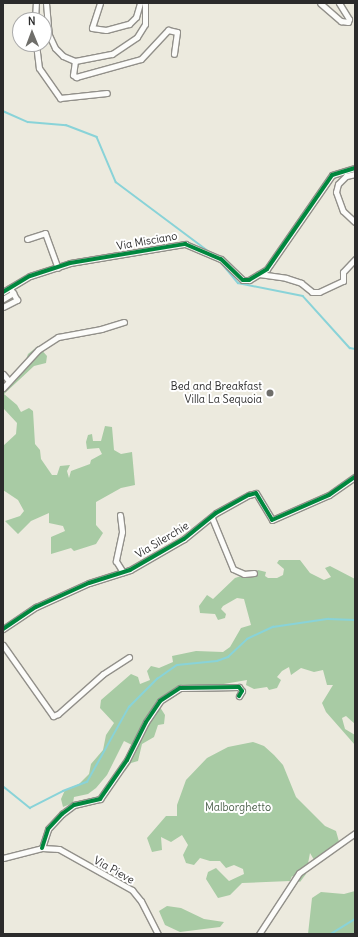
<!DOCTYPE html>
<html>
<head>
<meta charset="utf-8">
<style>
  body { margin:0 }
  #map { position:relative; width:358px; height:937px; overflow:hidden; background:#eceade; font-family:Delius,sans-serif }
  div>[style] { position:absolute }
  [style*='--x'] { left:calc(var(--x)*1px); top:calc(var(--y)*1px); width:calc(var(--w)*1px); rotate:calc(var(--a)*1deg) }
  .forest>* { inset:0; background:#a8cba4 }
  .stream>* { height:1.5px; margin:-0.75px; padding:0 0.75px; transform-origin:0.75px; border-radius:0.75px; background:#89d3d8 }
  .roads { filter:drop-shadow(1px 0 #92908a) drop-shadow(-1px 0 #92908a) drop-shadow(0 1px #92908a) drop-shadow(0 -1px #92908a) }
  .minor>* { height:5px; margin:-2.5px; padding:0 2.5px; transform-origin:2.5px; border-radius:2.5px; background:#fcfcfa }
  .cycleway>* { height:4px; margin:-2px; padding:0 2px; transform-origin:2px; border-radius:2px; background:#00873e }
  .dots>* { width:11px; height:11px; translate:-50% -50%; box-sizing:border-box; border:2px solid #fff; border-radius:50% }
  span { translate:-50% -50%; white-space:nowrap; text-align:center; line-height:1.15; -webkit-text-stroke:4px #fff; paint-order:stroke }
  .street-label { font-size:11px; color:#2b2b2b }
  .poi-label { font-size:11px; color:#2b2b2b }
  .right { translate:-100% -50%; text-align:right }
  .park-label { font-size:11px; color:#485d47 }
  .frame { position:absolute; inset:0; border:4px solid #2b2b2b; pointer-events:none }
  .north { position:absolute; left:12px; top:12px; width:40px; height:40px; box-sizing:border-box; background:#fff; border:1px solid #aaa; border-radius:50%; rotate:359deg; font-size:11px; font-weight:700; line-height:16px; text-align:center; color:#2b2b2b }
  .north::after { content:''; display:block; margin:auto; width:14px; height:18px; background:#6f6e6a; clip-path:polygon(50% 0,100% 100%,50% 72%,0 100%) }
</style>
</head>
<body>
<div id="map">
  <div class="forest">
    <i style="clip-path:polygon(38px 346px,47px 356px,46px 363px,34px 366px,4px 394px,17px 405px,21px 412px,29px 408px,33px 411px,35px 444px,40px 450px,41px 459px,52px 475px,57px 475px,60px 466px,70px 465px,67px 471px,69px 478px,71px 471px,90px 464px,91px 460px,102px 454px,99px 448px,87px 449px,86px 442px,88px 435px,92px 434px,93px 441px,101px 441px,105px 426px,112px 427px,114px 450px,121px 454px,132px 452px,135px 485px,121px 488px,96px 502px,96px 525px,103px 533px,96px 544px,74px 551px,71px 548px,51px 554px,51px 537px,65px 531px,63px 526px,49px 523px,49px 513px,31px 521px,18px 534px,5px 521px,20px 516px,24px 511px,18px 500px,3px 490px,3px 446px,16px 434px,17px 423px,4px 409px,3px 393px,22px 370px,28px 354px)"></i>
    <i style="clip-path:polygon(279px 560px,300px 560px,310px 573px,324px 580px,331px 577px,325px 568px,330px 566px,355px 579px,355px 724px,346px 716px,342px 718px,345px 729px,355px 735px,355px 745px,326px 712px,322px 703px,333px 685px,327px 685px,323px 670px,314px 672px,301px 668px,291px 675px,289px 667px,282px 671px,277px 677px,281px 680px,277px 688px,269px 690px,267px 687px,254px 689px,246px 685px,247px 680px,183px 691px,170px 700px,166px 695px,158px 704px,165px 715px,164px 724px,158px 725px,154px 737px,142px 744px,138px 761px,131px 763px,125px 771px,120px 768px,132px 745px,124px 741px,107px 775px,96px 788px,88px 794px,74px 797px,73px 803px,63px 807px,61px 799px,65px 790px,79px 784px,89px 774px,91px 764px,103px 750px,106px 735px,114px 723px,100px 708px,101px 700px,131px 674px,138px 677px,140px 684px,150px 680px,147px 671px,151px 666px,159px 668px,173px 662px,172px 656px,196px 651px,223px 652px,230px 647px,241px 628px,251px 625px,244px 599px,237px 598px,223px 606px,221px 609px,226px 614px,225px 618px,218px 620px,215px 614px,200px 613px,199px 606px,207px 595px,213px 599px,235px 578px,241px 576px,253px 575px,258px 570px,266px 572px,265px 576px,268px 578px,277px 578px,283px 575px,284px 569px,277px 563px)"></i>
    <i style="clip-path:polygon(253px 742px,264px 746px,274px 755px,283px 765px,296px 797px,325px 826px,336px 831px,340px 845px,317px 865px,310px 853px,306px 874px,300px 882px,292px 876px,290px 881px,242px 883px,230px 895px,218px 898px,206px 879px,208px 872px,216px 868px,229px 881px,244px 874px,243px 869px,234px 865px,226px 868px,220px 861px,210px 861px,200px 858px,194px 865px,186px 863px,183px 855px,188px 845px,182px 835px,171px 842px,161px 837px,162px 850px,152px 852px,147px 838px,166px 816px,177px 816px,177px 805px,186px 780px,207px 758px,228px 747px)"></i>
    <i style="clip-path:polygon(355px 891px,355px 934px,308px 934px,312px 898px,321px 892px,344px 894px)"></i>
    <i style="clip-path:polygon(167px 906px,181px 908px,204px 919px,224px 922px,220px 927px,180px 932px,165px 925px,159px 911px)"></i>
  </div>
  <div class="stream">
    <i style="--x:3;--y:111;--w:27;--a:24"></i>
    <i style="--x:28;--y:122;--w:38;--a:5"></i>
    <i style="--x:66;--y:125;--w:33;--a:21"></i>
    <i style="--x:97;--y:137;--w:49;--a:67.1"></i>
    <i style="--x:116;--y:182;--w:119;--a:36.8"></i>
    <i style="--x:219;--y:260;--w:30;--a:50"></i>
    <i style="--x:238;--y:283;--w:66;--a:11.3"></i>
    <i style="--x:303;--y:296;--w:70;--a:47.9"></i>
    <i style="--x:350;--y:348;--w:5;--a:11"></i>
    <i style="--x:3;--y:786;--w:35;--a:39"></i>
    <i style="--x:30;--y:808;--w:37;--a:-27"></i>
    <i style="--x:63;--y:791;--w:26;--a:-21"></i>
    <i style="--x:87;--y:782;--w:86;--a:-60.8"></i>
    <i style="--x:129;--y:707;--w:40;--a:-45"></i>
    <i style="--x:157;--y:679;--w:24;--a:-35"></i>
    <i style="--x:177;--y:665;--w:40;--a:-5.7"></i>
    <i style="--x:217;--y:661;--w:12;--a:-20"></i>
    <i style="--x:228;--y:657;--w:26;--a:-43"></i>
    <i style="--x:247;--y:639;--w:29;--a:-25"></i>
    <i style="--x:273;--y:627;--w:56;--a:-8.3"></i>
    <i style="--x:328;--y:619;--w:27;--a:2"></i>
    <i style="--x:331;--y:934;--w:28;--a:-32"></i>
  </div>
  <div class="roads">
    <div class="minor">
      <i style="--x:46;--y:3;--w:32;--a:85"></i>
      <i style="--x:49;--y:35;--w:14;--a:65"></i>
      <i style="--x:55;--y:48;--w:11;--a:45"></i>
      <i style="--x:63;--y:56;--w:13;--a:23"></i>
      <i style="--x:75;--y:61;--w:38;--a:-11"></i>
      <i style="--x:112;--y:54;--w:30;--a:-34"></i>
      <i style="--x:137;--y:37;--w:15;--a:-58"></i>
      <i style="--x:145;--y:24;--w:21;--a:-90"></i>
      <i style="--x:100;--y:3;--w:26;--a:108"></i>
      <i style="--x:92;--y:28;--w:14;--a:8"></i>
      <i style="--x:106;--y:30;--w:24;--a:-15"></i>
      <i style="--x:129;--y:24;--w:10;--a:-45"></i>
      <i style="--x:136;--y:17;--w:15;--a:-74"></i>
      <i style="--x:320;--y:3;--w:28;--a:41"></i>
      <i style="--x:341;--y:21;--w:7;--a:8"></i>
      <i style="--x:348;--y:22;--w:3;--a:-72"></i>
      <i style="--x:349;--y:19;--w:19;--a:-122"></i>
      <i style="--x:35;--y:20;--w:17;--a:-87"></i>
      <i style="--x:36;--y:44;--w:24;--a:83"></i>
      <i style="--x:39;--y:68;--w:37;--a:55"></i>
      <i style="--x:60;--y:98;--w:47;--a:-6.1"></i>
      <i style="--x:75;--y:61;--w:14;--a:98"></i>
      <i style="--x:73;--y:75;--w:4;--a:34"></i>
      <i style="--x:76;--y:77;--w:67;--a:-15.5"></i>
      <i style="--x:141;--y:59;--w:40;--a:-47"></i>
      <i style="--x:168;--y:30;--w:9;--a:13"></i>
      <i style="--x:177;--y:32;--w:22;--a:98"></i>
      <i style="--x:355;--y:174;--w:9;--a:167"></i>
      <i style="--x:346;--y:176;--w:11;--a:135"></i>
      <i style="--x:338;--y:184;--w:8;--a:104"></i>
      <i style="--x:336;--y:192;--w:20;--a:70"></i>
      <i style="--x:343;--y:211;--w:16;--a:43"></i>
      <i style="--x:27;--y:239;--w:19;--a:-18"></i>
      <i style="--x:45;--y:233;--w:37;--a:70"></i>
      <i style="--x:259;--y:274;--w:27;--a:8"></i>
      <i style="--x:286;--y:278;--w:16;--a:18"></i>
      <i style="--x:301;--y:283;--w:14;--a:39"></i>
      <i style="--x:312;--y:292;--w:7;--a:0"></i>
      <i style="--x:319;--y:292;--w:26;--a:-25"></i>
      <i style="--x:343;--y:281;--w:9;--a:-90"></i>
      <i style="--x:343;--y:272;--w:18;--a:-47"></i>
      <i style="--x:3;--y:292;--w:31;--a:-31"></i>
      <i style="--x:30;--y:276;--w:42;--a:-18"></i>
      <i style="--x:70;--y:263;--w:117;--a:-9.4"></i>
      <i style="--x:185;--y:244;--w:39;--a:23"></i>
      <i style="--x:221;--y:259;--w:30;--a:44"></i>
      <i style="--x:243;--y:280;--w:6;--a:0"></i>
      <i style="--x:249;--y:280;--w:21;--a:-31"></i>
      <i style="--x:267;--y:269;--w:114;--a:-55.3"></i>
      <i style="--x:332;--y:175;--w:24;--a:-17"></i>
      <i style="--x:3;--y:299;--w:12;--a:-31"></i>
      <i style="--x:3;--y:307;--w:16;--a:-27"></i>
      <i style="--x:17;--y:300;--w:14;--a:-120"></i>
      <i style="--x:3;--y:374;--w:9;--a:49"></i>
      <i style="--x:3;--y:388;--w:52;--a:-47.4"></i>
      <i style="--x:38;--y:350;--w:24;--a:-33"></i>
      <i style="--x:58;--y:337;--w:44;--a:-10.5"></i>
      <i style="--x:101;--y:329;--w:24;--a:-17"></i>
      <i style="--x:120;--y:515;--w:17;--a:83"></i>
      <i style="--x:122;--y:532;--w:30;--a:102"></i>
      <i style="--x:116;--y:561;--w:13;--a:58"></i>
      <i style="--x:212;--y:518;--w:55;--a:67.6"></i>
      <i style="--x:233;--y:569;--w:12;--a:24"></i>
      <i style="--x:244;--y:574;--w:10;--a:-6"></i>
      <i style="--x:3;--y:629;--w:40;--a:-34"></i>
      <i style="--x:36;--y:607;--w:58;--a:-24.4"></i>
      <i style="--x:89;--y:583;--w:43;--a:-17.6"></i>
      <i style="--x:130;--y:570;--w:62;--a:-29.9"></i>
      <i style="--x:184;--y:539;--w:41;--a:-39.1"></i>
      <i style="--x:216;--y:513;--w:38;--a:-29"></i>
      <i style="--x:249;--y:495;--w:7;--a:-16"></i>
      <i style="--x:256;--y:493;--w:31;--a:59"></i>
      <i style="--x:272;--y:520;--w:62;--a:-23.7"></i>
      <i style="--x:329;--y:495;--w:32;--a:-35"></i>
      <i style="--x:3;--y:645;--w:87;--a:54.8"></i>
      <i style="--x:53;--y:716;--w:5;--a:-22"></i>
      <i style="--x:58;--y:714;--w:60;--a:-41.6"></i>
      <i style="--x:103;--y:674;--w:31;--a:-33"></i>
      <i style="--x:42;--y:848;--w:20;--a:-72"></i>
      <i style="--x:48;--y:829;--w:21;--a:-47"></i>
      <i style="--x:62;--y:814;--w:15;--a:-37"></i>
      <i style="--x:74;--y:805;--w:27;--a:-13"></i>
      <i style="--x:100;--y:799;--w:47;--a:-55.3"></i>
      <i style="--x:127;--y:760;--w:42;--a:-63.4"></i>
      <i style="--x:146;--y:722;--w:25;--a:-56"></i>
      <i style="--x:160;--y:701;--w:24;--a:-33"></i>
      <i style="--x:180;--y:688;--w:59;--a:-1"></i>
      <i style="--x:239;--y:687;--w:5;--a:53"></i>
      <i style="--x:242;--y:691;--w:6;--a:121"></i>
      <i style="--x:3;--y:858;--w:40;--a:-14.4"></i>
      <i style="--x:42;--y:848;--w:17;--a:3"></i>
      <i style="--x:59;--y:849;--w:84;--a:29.3"></i>
      <i style="--x:132;--y:890;--w:14;--a:51"></i>
      <i style="--x:141;--y:901;--w:37;--a:63"></i>
      <i style="--x:259;--y:934;--w:73;--a:-56.7"></i>
      <i style="--x:299;--y:873;--w:69;--a:-35.5"></i>
    </div>
  </div>
  <div class="cycleway">
    <i style="--x:3;--y:292;--w:31;--a:-31"></i>
    <i style="--x:30;--y:276;--w:42;--a:-18"></i>
    <i style="--x:70;--y:263;--w:117;--a:-9.4"></i>
    <i style="--x:185;--y:244;--w:39;--a:23"></i>
    <i style="--x:221;--y:259;--w:30;--a:44"></i>
    <i style="--x:243;--y:280;--w:6;--a:0"></i>
    <i style="--x:249;--y:280;--w:21;--a:-31"></i>
    <i style="--x:267;--y:269;--w:114;--a:-55.3"></i>
    <i style="--x:332;--y:175;--w:24;--a:-17"></i>
    <i style="--x:3;--y:629;--w:40;--a:-34"></i>
    <i style="--x:36;--y:607;--w:58;--a:-24.4"></i>
    <i style="--x:89;--y:583;--w:43;--a:-17.6"></i>
    <i style="--x:130;--y:570;--w:62;--a:-29.9"></i>
    <i style="--x:184;--y:539;--w:41;--a:-39.1"></i>
    <i style="--x:216;--y:513;--w:38;--a:-29"></i>
    <i style="--x:249;--y:495;--w:7;--a:-16"></i>
    <i style="--x:256;--y:493;--w:31;--a:59"></i>
    <i style="--x:272;--y:520;--w:62;--a:-23.7"></i>
    <i style="--x:329;--y:495;--w:32;--a:-35"></i>
    <i style="--x:42;--y:848;--w:20;--a:-72"></i>
    <i style="--x:48;--y:829;--w:21;--a:-47"></i>
    <i style="--x:62;--y:814;--w:15;--a:-37"></i>
    <i style="--x:74;--y:805;--w:27;--a:-13"></i>
    <i style="--x:100;--y:799;--w:47;--a:-55.3"></i>
    <i style="--x:127;--y:760;--w:42;--a:-63.4"></i>
    <i style="--x:146;--y:722;--w:25;--a:-56"></i>
    <i style="--x:160;--y:701;--w:24;--a:-33"></i>
    <i style="--x:180;--y:688;--w:59;--a:-1"></i>
    <i style="--x:239;--y:687;--w:5;--a:53"></i>
    <i style="--x:242;--y:691;--w:6;--a:121"></i>
  </div>
  <div class="dots">
    <i style="left:270px;top:393px;background:#6f6e6a"></i>
  </div>
  <div class="street-label">
    <span style="left:147px;top:241px;rotate:-10deg">Via Misciano</span>
    <span style="left:162px;top:540px;rotate:-31deg">Via Silerchie</span>
    <span style="left:114px;top:870px;rotate:29deg">Via Pieve</span>
  </div>
  <div class="poi-label">
    <span class="right" style="left:262px;top:393px">Bed and Breakfast<br>Villa La Sequoia</span>
  </div>
  <div class="park-label">
    <span style="left:238px;top:807px">Malborghetto</span>
  </div>
  <div class="frame"></div>
  <div class="north">N</div>
</div>
</body>
</html>
